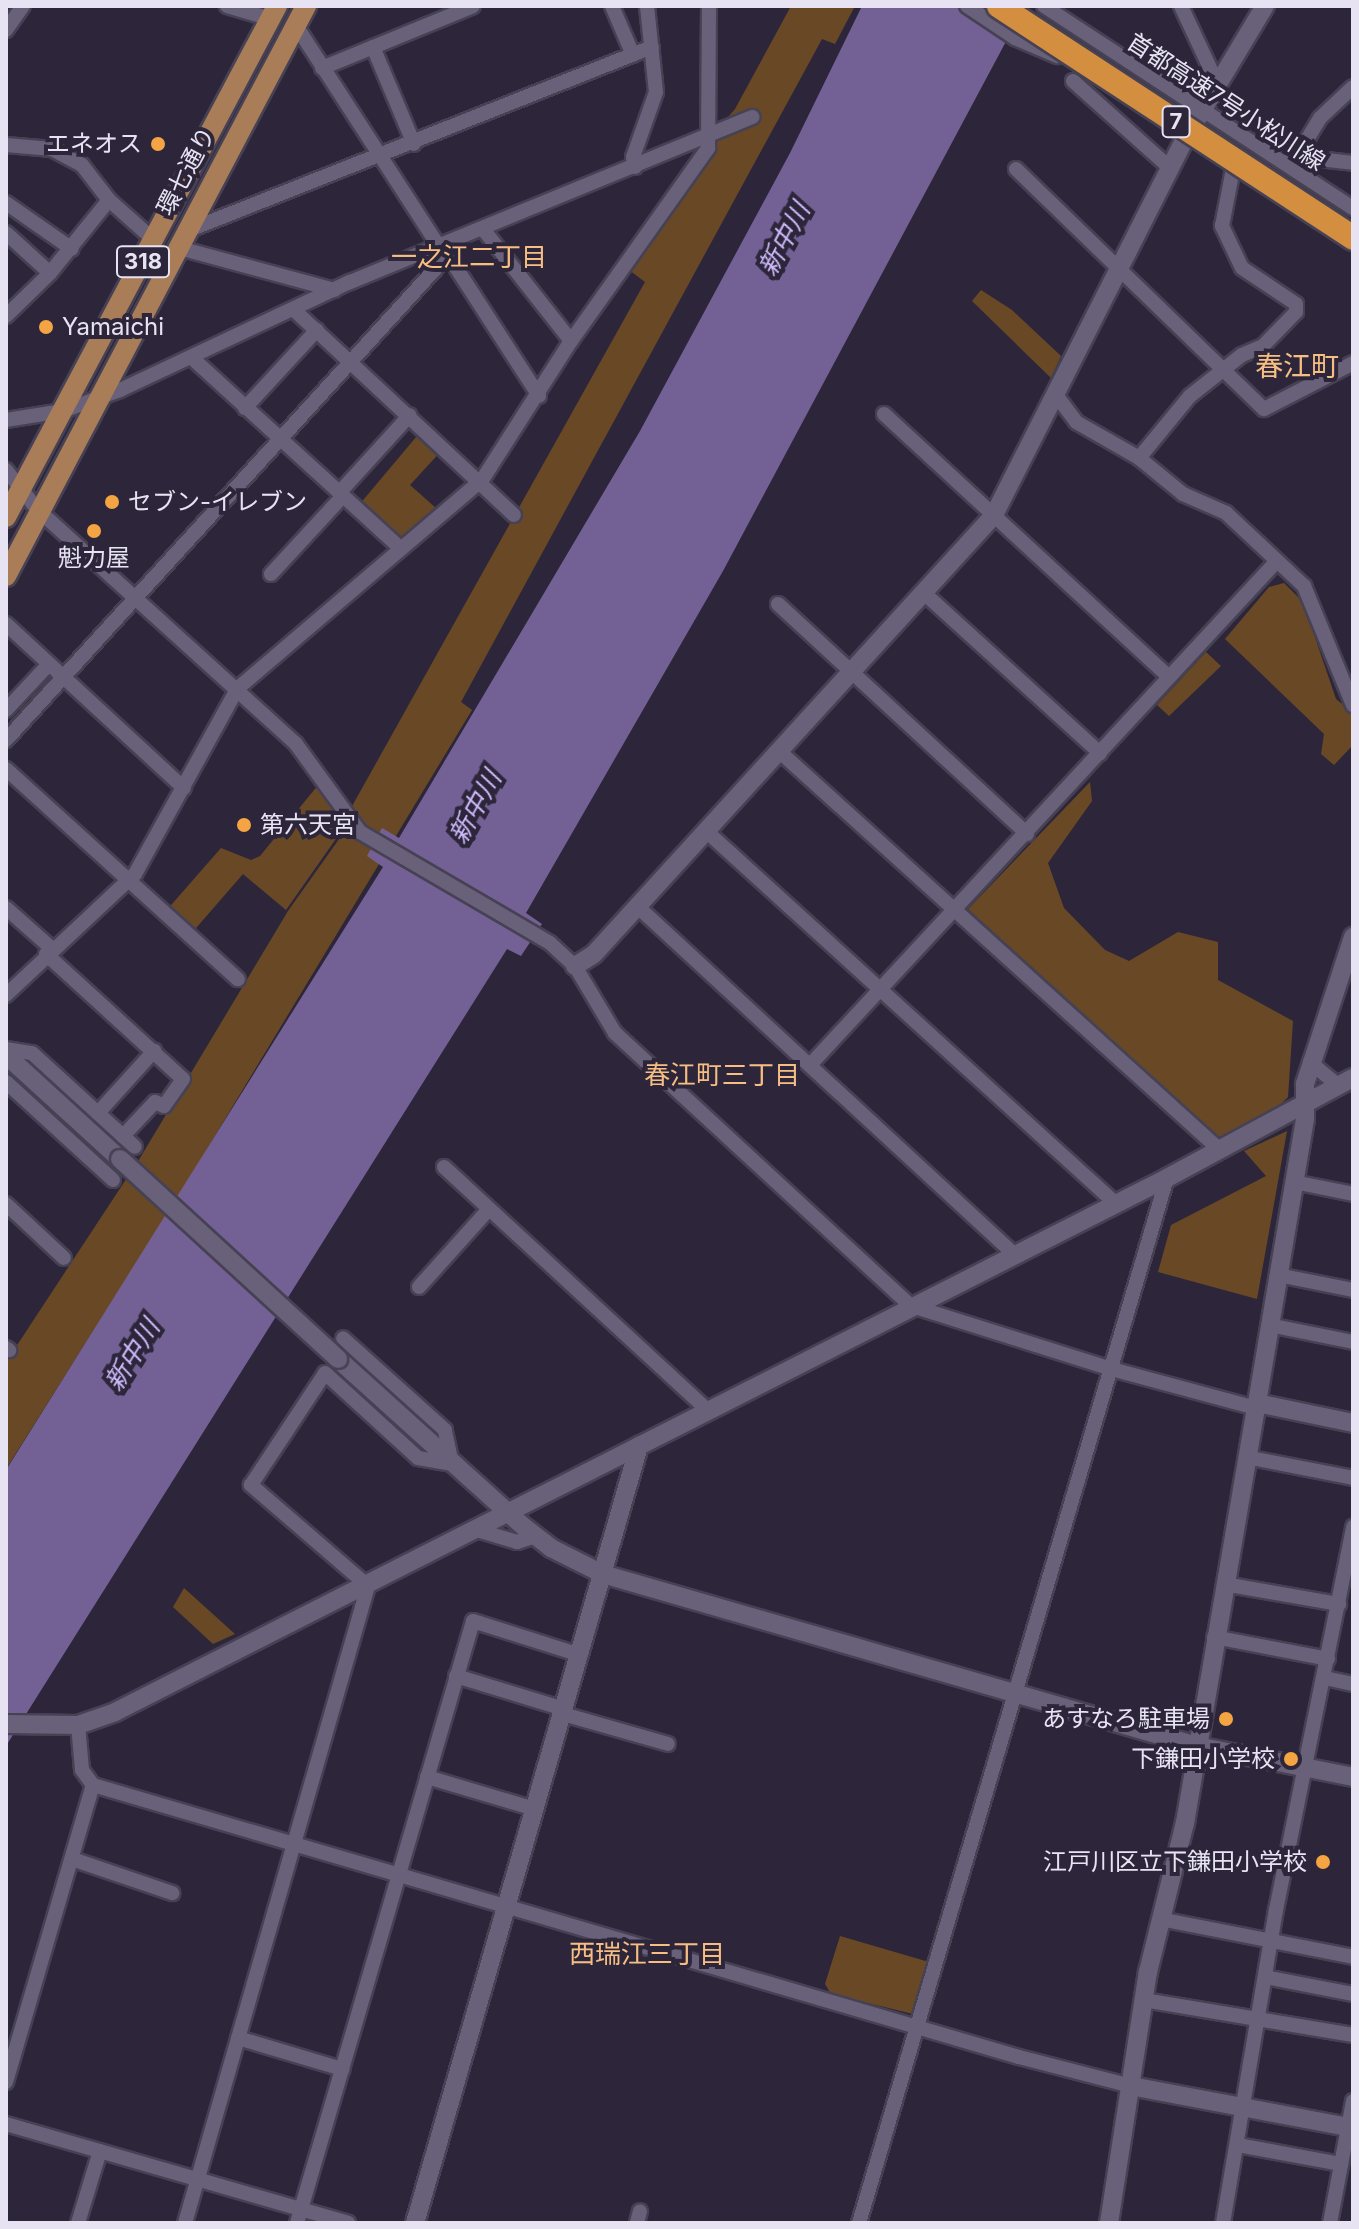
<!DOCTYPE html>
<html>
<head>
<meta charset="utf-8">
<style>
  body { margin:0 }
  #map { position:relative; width:1359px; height:2229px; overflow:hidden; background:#2d263b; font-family:Inter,"Noto Sans JP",sans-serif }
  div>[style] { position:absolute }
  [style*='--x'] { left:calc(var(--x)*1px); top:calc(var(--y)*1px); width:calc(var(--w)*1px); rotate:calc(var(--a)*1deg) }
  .green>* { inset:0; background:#694925 }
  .water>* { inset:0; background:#736196 }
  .roads { filter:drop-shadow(2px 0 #474154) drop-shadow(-2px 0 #474154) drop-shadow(0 2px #474154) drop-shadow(0 -2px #474154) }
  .street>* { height:14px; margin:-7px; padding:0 7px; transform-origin:7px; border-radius:7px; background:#69617a }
  .secondary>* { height:18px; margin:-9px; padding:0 9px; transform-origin:9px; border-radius:9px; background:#69617a }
  .primary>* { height:20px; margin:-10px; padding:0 10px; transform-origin:10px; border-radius:10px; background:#a97d57 }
  .bridges { filter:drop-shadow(2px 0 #474154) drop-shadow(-2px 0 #474154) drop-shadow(0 2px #474154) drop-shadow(0 -2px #474154) }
  .secondary-bridge>* { height:18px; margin:-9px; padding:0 9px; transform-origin:9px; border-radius:9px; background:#69617a }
  .highway-bridge>* { height:24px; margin:-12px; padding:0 12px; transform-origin:12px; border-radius:12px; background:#d38f3f }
  .dots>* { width:22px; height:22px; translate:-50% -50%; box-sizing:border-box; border:4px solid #2d263b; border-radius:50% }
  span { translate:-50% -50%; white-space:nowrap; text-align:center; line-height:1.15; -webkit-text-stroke:8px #2d263b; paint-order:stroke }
  .shield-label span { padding:2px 6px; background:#2d263b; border:2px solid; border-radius:6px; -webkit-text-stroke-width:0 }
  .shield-label { font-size:22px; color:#e7e3f2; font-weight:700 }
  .street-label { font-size:24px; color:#e7e3f2 }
  .poi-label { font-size:24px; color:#e7e3f2 }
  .right { translate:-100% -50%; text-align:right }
  .left { translate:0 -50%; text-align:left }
  .water-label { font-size:26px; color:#cfbbfb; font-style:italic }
  .neighbourhood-label { font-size:26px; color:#f6be82 }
  .quarter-label { font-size:28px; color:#f6be82 }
  .frame { position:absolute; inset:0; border:8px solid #e7e3f2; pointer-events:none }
</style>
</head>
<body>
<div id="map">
  <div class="green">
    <i style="clip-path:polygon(791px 6px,855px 6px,835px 44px,822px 39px,461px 702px,472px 710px,184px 1187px,6px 1469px,6px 1362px,140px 1158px,288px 911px,354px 818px,351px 808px,645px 282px,629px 270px,713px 156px,715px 132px,735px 109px)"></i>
    <i style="clip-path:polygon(981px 290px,1012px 310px,1061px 356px,1051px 378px,972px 301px)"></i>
    <i style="clip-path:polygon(422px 430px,443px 449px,410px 485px,437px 509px,399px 541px,359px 505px)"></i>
    <i style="clip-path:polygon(1284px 583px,1303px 602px,1336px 699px,1353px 713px,1353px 745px,1334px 765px,1321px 754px,1324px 734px,1225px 639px,1269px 587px)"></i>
    <i style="clip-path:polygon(1206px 652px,1221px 666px,1169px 716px,1157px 705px)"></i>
    <i style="clip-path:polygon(1090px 782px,1092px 801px,1048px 863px,1064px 908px,1105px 950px,1129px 961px,1178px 932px,1218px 942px,1218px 980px,1293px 1021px,1288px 1097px,1271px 1114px,1219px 1137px,968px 909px)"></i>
    <i style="clip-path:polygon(319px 784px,347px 823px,286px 910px,243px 874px,190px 935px,165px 912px,221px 848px,251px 860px,260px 856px)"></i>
    <i style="clip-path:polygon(1287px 1131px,1257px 1299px,1158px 1272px,1171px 1225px,1266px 1176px,1244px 1151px)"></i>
    <i style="clip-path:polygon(184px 1588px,235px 1634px,213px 1644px,173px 1607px)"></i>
    <i style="clip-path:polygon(840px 1936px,929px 1962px,913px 2014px,831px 1994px,825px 1984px)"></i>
  </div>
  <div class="water">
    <i style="clip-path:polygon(862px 6px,1025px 6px,723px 571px,526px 913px,542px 924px,521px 956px,507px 949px,6px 1746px,6px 1470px,383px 867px,367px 856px,382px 828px,399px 838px,640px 431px,790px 153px)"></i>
  </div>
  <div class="roads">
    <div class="street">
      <i style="--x:227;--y:6;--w:46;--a:16.5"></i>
      <i style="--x:612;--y:6;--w:53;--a:66.8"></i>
      <i style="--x:967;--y:6;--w:58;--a:33.7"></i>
      <i style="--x:1015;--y:38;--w:46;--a:23.2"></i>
      <i style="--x:1044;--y:6;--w:369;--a:33.2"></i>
      <i style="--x:1181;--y:6;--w:85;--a:64.9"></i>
      <i style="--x:295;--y:24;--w:265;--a:57.1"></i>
      <i style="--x:6;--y:30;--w:29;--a:-55"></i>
      <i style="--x:373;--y:47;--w:105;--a:67.1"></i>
      <i style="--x:322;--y:68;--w:163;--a:-22.3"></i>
      <i style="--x:1073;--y:81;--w:130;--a:41.9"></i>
      <i style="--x:6;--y:145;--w:46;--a:5"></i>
      <i style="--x:52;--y:149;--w:34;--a:28"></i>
      <i style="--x:82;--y:165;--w:44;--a:52.4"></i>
      <i style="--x:109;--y:200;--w:62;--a:41.7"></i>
      <i style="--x:1299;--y:153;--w:41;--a:-59"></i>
      <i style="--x:1320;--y:118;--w:45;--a:-43.2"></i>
      <i style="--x:1292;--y:156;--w:61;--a:6.5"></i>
      <i style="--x:635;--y:167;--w:10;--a:-101"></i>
      <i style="--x:633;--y:157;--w:69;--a:-70.5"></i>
      <i style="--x:656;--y:92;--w:86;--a:-96"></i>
      <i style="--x:1016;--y:169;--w:345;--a:44.1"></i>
      <i style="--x:1264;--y:409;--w:100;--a:-27.3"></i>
      <i style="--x:6;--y:203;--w:80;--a:34.9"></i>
      <i style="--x:483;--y:229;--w:142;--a:51.8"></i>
      <i style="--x:184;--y:232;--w:503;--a:-21.57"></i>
      <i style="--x:6;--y:233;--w:59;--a:42.3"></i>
      <i style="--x:176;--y:247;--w:164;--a:15.2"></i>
      <i style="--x:444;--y:249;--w:175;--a:57.1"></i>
      <i style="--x:293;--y:309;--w:302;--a:43"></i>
      <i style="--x:6;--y:316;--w:62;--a:-44.3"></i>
      <i style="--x:50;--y:273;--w:94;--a:-51.1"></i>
      <i style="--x:191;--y:357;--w:282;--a:42.4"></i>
      <i style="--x:1056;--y:395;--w:34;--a:53"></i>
      <i style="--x:1076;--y:422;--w:73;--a:29.7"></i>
      <i style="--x:1139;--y:458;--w:57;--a:39.3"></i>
      <i style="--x:1183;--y:494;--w:47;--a:23.8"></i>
      <i style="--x:1226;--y:513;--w:107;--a:43.1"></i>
      <i style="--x:1304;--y:586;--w:129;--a:67.6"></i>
      <i style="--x:245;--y:408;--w:106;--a:-47.3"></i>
      <i style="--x:884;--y:414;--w:388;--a:42.7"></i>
      <i style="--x:6;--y:420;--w:58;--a:-9"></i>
      <i style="--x:63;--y:411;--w:61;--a:-20.2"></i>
      <i style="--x:120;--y:390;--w:254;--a:-25.2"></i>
      <i style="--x:350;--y:282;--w:435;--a:-22.3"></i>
      <i style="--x:1139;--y:458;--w:80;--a:-50.6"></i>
      <i style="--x:1190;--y:396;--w:66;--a:-38.3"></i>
      <i style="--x:1242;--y:355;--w:23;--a:-23"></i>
      <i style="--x:1263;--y:346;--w:47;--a:-45.9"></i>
      <i style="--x:1296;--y:312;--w:8;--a:-90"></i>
      <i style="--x:1296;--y:304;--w:65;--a:-146.3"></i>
      <i style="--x:1242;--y:268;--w:47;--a:-115.5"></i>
      <i style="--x:1222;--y:226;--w:58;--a:-79.1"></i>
      <i style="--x:6;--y:470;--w:50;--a:51.5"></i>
      <i style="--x:37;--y:509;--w:350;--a:42.2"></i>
      <i style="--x:296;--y:744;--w:109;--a:54"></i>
      <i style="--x:360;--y:832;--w:220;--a:30.3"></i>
      <i style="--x:550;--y:943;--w:34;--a:43"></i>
      <i style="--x:575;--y:966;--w:78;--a:59.2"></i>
      <i style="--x:615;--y:1033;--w:405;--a:42.7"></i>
      <i style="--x:339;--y:493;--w:105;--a:-47.7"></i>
      <i style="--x:271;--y:574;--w:106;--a:-47.3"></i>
      <i style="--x:924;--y:593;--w:238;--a:42.3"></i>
      <i style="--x:778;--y:604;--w:339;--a:42.7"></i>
      <i style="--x:6;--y:624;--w:242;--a:42.7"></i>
      <i style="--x:6;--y:710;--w:63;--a:-46.9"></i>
      <i style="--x:6;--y:740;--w:655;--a:-47.66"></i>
      <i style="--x:779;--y:751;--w:595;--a:42.14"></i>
      <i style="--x:6;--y:769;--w:313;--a:42.2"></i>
      <i style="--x:705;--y:830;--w:554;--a:42.29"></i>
      <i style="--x:637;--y:906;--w:514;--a:42.72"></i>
      <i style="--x:6;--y:908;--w:60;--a:41.6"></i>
      <i style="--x:46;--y:954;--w:185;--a:42.4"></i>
      <i style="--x:183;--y:1079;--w:33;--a:125"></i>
      <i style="--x:164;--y:1106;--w:10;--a:-156"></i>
      <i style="--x:155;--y:1102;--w:47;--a:133.3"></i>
      <i style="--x:6;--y:995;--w:177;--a:-43.2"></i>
      <i style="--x:135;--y:874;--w:211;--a:-61.1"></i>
      <i style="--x:237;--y:689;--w:322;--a:-40.5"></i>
      <i style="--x:482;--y:480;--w:165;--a:-57.4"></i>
      <i style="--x:571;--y:341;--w:237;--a:-54.6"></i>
      <i style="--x:708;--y:148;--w:142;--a:-89.6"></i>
      <i style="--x:6;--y:1049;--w:26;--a:9"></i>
      <i style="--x:32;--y:1053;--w:139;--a:42.4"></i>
      <i style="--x:1310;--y:1062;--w:38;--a:40"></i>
      <i style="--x:810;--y:1065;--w:686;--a:-47.19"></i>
      <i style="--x:6;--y:1082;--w:145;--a:42.5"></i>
      <i style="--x:98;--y:1113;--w:84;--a:-47.9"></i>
      <i style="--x:444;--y:1167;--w:359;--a:42.7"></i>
      <i style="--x:1294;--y:1182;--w:60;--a:11.5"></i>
      <i style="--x:6;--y:1204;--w:79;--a:43"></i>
      <i style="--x:1278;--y:1275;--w:76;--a:11.3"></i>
      <i style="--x:419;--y:1287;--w:105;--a:-48.1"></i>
      <i style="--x:915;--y:1307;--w:202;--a:17.5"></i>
      <i style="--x:1108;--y:1368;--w:153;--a:15.1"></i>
      <i style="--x:1269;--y:1325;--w:86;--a:11.4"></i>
      <i style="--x:6;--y:1348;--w:4;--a:34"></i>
      <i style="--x:1246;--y:1457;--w:109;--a:11.1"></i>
      <i style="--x:477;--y:1530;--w:42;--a:16.7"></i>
      <i style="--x:517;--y:1542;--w:20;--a:-18"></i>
      <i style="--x:1224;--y:1584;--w:117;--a:9.9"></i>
      <i style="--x:1214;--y:1637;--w:116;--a:10.9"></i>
      <i style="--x:456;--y:1676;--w:113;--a:17"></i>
      <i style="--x:1325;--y:1678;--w:29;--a:12"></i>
      <i style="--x:563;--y:1714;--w:109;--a:15.9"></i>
      <i style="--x:78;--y:1725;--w:45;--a:84.9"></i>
      <i style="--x:82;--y:1770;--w:19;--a:54"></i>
      <i style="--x:93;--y:1785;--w:965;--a:16.37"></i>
      <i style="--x:1019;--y:2057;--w:116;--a:14.5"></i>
      <i style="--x:427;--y:1777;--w:113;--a:16.5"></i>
      <i style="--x:72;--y:1859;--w:106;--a:18.8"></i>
      <i style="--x:1160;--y:1919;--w:197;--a:11.1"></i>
      <i style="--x:1265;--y:1977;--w:90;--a:10.9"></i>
      <i style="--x:1144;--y:2000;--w:212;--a:9.5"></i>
      <i style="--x:238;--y:2038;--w:109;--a:16.6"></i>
      <i style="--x:6;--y:2082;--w:309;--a:-73.7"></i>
      <i style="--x:6;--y:2124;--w:356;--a:16.1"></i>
      <i style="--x:1238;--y:2145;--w:105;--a:10.5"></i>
      <i style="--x:78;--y:2223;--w:75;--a:-73"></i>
      <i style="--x:185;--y:2223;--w:663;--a:-73.97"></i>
      <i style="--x:368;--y:1586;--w:155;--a:-139.2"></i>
      <i style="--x:251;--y:1485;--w:134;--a:-56.5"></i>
      <i style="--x:325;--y:1373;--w:126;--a:42.4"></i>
      <i style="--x:418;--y:1458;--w:35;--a:10"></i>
      <i style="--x:452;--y:1464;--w:35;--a:-102"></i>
      <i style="--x:445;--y:1430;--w:137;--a:-138"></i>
      <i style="--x:297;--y:2223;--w:627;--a:-73.7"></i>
      <i style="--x:473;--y:1621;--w:112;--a:17.6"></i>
      <i style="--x:637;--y:2223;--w:12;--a:-76"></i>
      <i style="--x:859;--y:2223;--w:1089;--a:-73.58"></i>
      <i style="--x:1223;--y:2223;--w:317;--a:-80.4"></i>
      <i style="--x:1276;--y:1910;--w:391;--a:-78.6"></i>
      <i style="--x:1330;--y:2223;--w:124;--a:-79.3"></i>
    </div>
    <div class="secondary">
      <i style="--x:575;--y:966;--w:22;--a:-32"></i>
      <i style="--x:594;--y:954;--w:594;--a:-47.66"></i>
      <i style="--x:994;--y:515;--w:422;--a:-63.1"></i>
      <i style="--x:1185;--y:139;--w:155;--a:-59"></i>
      <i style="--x:6;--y:1055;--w:154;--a:42.4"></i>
      <i style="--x:338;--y:1359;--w:249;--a:42.1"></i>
      <i style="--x:523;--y:1526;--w:36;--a:38"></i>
      <i style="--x:551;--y:1548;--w:58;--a:26.6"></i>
      <i style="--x:603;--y:1574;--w:618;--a:16.15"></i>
      <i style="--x:1197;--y:1746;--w:159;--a:11.2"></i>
      <i style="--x:1257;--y:1403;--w:98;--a:11.8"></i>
      <i style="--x:6;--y:1724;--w:72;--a:0.8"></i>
      <i style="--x:78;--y:1725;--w:39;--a:-19"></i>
      <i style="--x:115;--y:1712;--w:1180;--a:-26.91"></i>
      <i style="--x:1167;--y:1178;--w:211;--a:-28.3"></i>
      <i style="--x:1131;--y:2086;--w:226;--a:10.7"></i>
      <i style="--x:415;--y:2223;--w:809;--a:-73.92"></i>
      <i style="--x:1109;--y:2223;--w:254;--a:-81.2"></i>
      <i style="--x:1148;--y:1972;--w:154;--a:-76.1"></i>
      <i style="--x:1185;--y:1823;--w:426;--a:-80.3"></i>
      <i style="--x:1257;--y:1403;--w:288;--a:-80.4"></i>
      <i style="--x:1305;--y:1119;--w:35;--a:-90"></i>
      <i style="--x:1305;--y:1084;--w:155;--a:-71.9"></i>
    </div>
    <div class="primary">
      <i style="--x:6;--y:517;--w:578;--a:-62.06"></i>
      <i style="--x:6;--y:576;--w:644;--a:-62.24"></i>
    </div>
  </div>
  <div class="bridges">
    <div class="secondary-bridge">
      <i style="--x:120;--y:1159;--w:296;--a:42.5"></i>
    </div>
    <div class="highway-bridge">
      <i style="--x:999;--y:6;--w:423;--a:33.2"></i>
    </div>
  </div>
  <div class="dots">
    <i style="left:158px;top:144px;background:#f4a443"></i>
    <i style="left:46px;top:327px;background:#f4a443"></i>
    <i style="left:112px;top:502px;background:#f4a443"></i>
    <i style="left:94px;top:531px;background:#f4a443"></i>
    <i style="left:244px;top:825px;background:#f4a443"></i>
    <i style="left:1226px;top:1719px;background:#f4a443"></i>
    <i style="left:1291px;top:1759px;background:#f4a443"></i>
    <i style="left:1323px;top:1862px;background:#f4a443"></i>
  </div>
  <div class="shield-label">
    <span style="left:1176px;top:122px">7</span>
    <span style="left:143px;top:262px">318</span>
  </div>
  <div class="street-label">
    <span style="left:1226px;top:102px;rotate:33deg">首都高速7号小松川線</span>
    <span style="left:186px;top:171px;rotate:-62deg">環七通り</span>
  </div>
  <div class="poi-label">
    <span class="right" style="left:142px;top:144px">エネオス</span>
    <span class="left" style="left:62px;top:327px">Yamaichi</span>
    <span class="left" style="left:128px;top:502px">セブン-イレブン</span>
    <span style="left:94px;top:558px">魁力屋</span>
    <span class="left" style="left:260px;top:825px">第六天宮</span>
    <span class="right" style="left:1210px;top:1719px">あすなろ駐車場</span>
    <span class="right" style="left:1275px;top:1759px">下鎌田小学校</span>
    <span class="right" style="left:1307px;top:1862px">江戸川区立下鎌田小学校</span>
  </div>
  <div class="water-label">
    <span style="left:784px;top:239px;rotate:-62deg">新中川</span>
    <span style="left:475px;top:807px;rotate:-61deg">新中川</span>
    <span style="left:132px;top:1355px;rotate:-58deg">新中川</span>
  </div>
  <div class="neighbourhood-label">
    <span style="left:469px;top:257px">一之江二丁目</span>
    <span style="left:722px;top:1075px">春江町三丁目</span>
    <span style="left:647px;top:1954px">西瑞江三丁目</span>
  </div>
  <div class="quarter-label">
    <span style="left:1297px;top:366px">春江町</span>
  </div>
  <div class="frame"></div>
</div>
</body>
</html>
